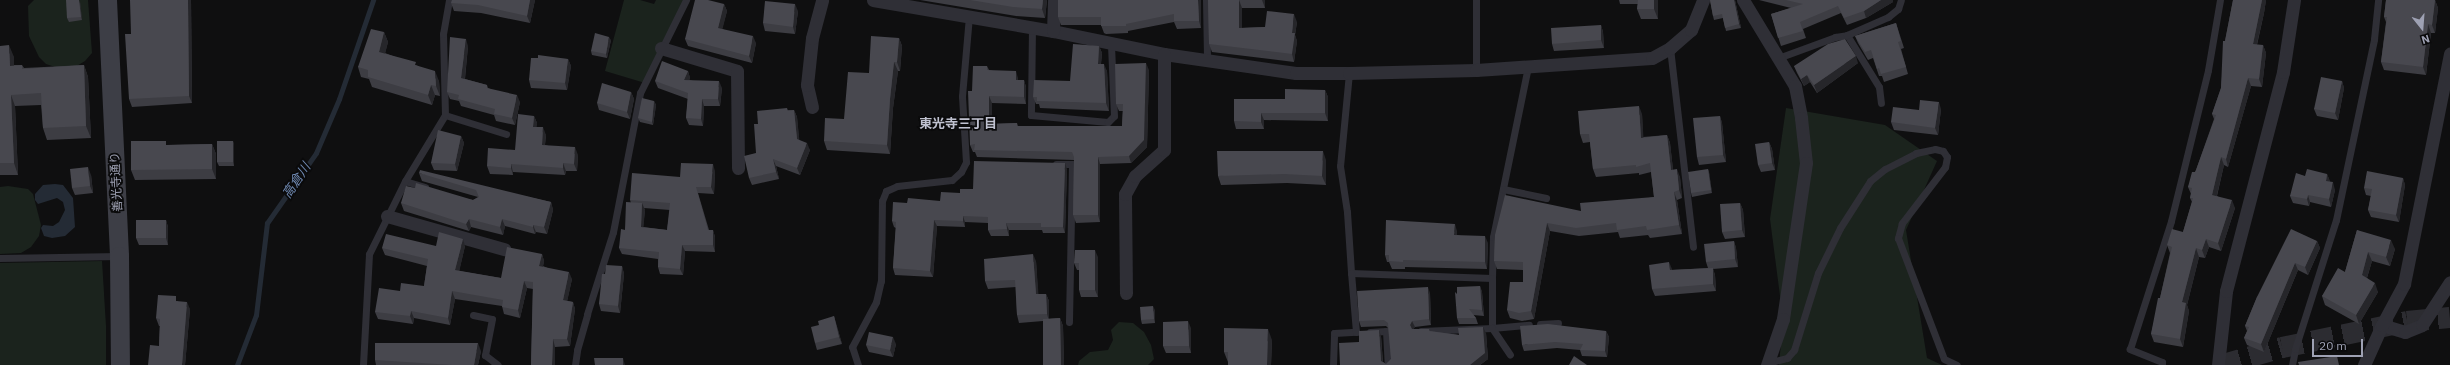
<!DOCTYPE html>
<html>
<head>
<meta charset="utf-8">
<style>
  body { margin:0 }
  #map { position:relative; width:2450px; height:365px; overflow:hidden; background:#0f0f10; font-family:"IBM Plex Sans","Noto Sans JP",sans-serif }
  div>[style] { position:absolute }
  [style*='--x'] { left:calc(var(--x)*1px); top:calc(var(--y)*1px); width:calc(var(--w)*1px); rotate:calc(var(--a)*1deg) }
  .green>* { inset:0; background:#1b231d }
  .water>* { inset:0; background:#242b35 }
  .stream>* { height:5px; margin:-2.5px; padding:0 2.5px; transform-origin:2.5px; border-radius:2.5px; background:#242b35 }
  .primary-tunnel>* { height:21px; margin-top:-10.5px; transform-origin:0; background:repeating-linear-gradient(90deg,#2c2c31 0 21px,transparent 0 31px) }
  .service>* { height:7px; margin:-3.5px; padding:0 3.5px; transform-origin:3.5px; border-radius:3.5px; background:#2f2f36 }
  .minor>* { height:13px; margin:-6.5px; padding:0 6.5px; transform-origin:6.5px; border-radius:6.5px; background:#2f2f36 }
  .secondary>* { height:19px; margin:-9.5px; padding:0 9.5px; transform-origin:9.5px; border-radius:9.5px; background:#3d3e46 }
  .wall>* { inset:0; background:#3d3d43 }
  .shaded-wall>* { inset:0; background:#26262a }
  .building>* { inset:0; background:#48484f }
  span { translate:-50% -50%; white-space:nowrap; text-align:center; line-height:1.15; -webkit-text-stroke:3.5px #0a0a0b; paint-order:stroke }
  .street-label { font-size:12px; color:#9ea1b3 }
  .neighbourhood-label { font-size:13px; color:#bfc1cf; font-weight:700 }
  .water-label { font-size:13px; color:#708ab3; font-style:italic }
  .north { position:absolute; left:2402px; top:8px; width:40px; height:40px; -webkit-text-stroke:3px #0a0a0b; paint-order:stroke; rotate:163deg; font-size:11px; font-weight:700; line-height:16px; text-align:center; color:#9ea1b3 }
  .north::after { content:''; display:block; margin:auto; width:14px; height:18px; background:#9ea1b3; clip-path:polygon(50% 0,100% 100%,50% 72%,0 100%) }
  .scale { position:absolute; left:2312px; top:339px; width:51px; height:18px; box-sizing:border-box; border:2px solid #9ea1b3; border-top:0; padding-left:5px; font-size:12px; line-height:14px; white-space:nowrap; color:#9ea1b3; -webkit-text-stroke:3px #0a0a0b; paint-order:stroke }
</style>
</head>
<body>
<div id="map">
  <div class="green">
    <i style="clip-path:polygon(34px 0,88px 0,92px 53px,85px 61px,75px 67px,58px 68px,46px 64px,39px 57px,29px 36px,28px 6px)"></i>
    <i style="clip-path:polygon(624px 0,640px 0,654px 4px,656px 0,686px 0,645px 83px,605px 71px)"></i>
    <i style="clip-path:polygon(1786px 108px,1885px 125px,1937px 161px,1906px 230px,1927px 358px,1942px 365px,1779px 365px,1783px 319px,1770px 219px)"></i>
    <i style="clip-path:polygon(8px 186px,28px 189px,33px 194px,41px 225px,39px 236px,31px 247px,21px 253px,0 254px,0 187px)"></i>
    <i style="clip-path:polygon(102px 261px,106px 326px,106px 365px,0 365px,0 263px)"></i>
    <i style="clip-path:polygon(1119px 322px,1133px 323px,1144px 332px,1151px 345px,1154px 359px,1148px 365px,1078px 365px,1079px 361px,1090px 352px,1108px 350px,1113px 340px,1111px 330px)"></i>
  </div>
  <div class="water">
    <i style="clip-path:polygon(55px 184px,63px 185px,73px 198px,75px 227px,65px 236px,52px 238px,44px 236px,41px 228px,43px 225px,53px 226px,59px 222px,65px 210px,63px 202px,57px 198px,38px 204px,35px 200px,35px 194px,43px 185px)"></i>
  </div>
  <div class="stream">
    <i style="--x:237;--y:365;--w:53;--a:-69.2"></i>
    <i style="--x:256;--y:315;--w:93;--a:-83.2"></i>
    <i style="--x:267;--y:223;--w:85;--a:-55"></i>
    <i style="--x:316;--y:153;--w:59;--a:-66.9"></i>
    <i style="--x:339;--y:99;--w:105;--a:-71"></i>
  </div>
  <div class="primary-tunnel">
    <i style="--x:2220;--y:365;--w:65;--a:-16.2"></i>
    <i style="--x:2282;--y:347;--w:128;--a:-11.7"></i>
    <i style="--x:2407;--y:321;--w:43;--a:-5.3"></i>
  </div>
  <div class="service">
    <i style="--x:1206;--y:0;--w:60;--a:89"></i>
    <i style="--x:1476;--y:0;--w:70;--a:90"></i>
    <i style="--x:1032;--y:27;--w:88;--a:90.7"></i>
    <i style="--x:1031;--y:115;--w:77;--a:5.2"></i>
    <i style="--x:1108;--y:122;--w:8;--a:-45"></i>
    <i style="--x:1114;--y:116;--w:73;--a:-92.4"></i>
    <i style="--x:1847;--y:35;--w:61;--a:58.4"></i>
    <i style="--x:1879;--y:87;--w:16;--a:83"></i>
    <i style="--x:1670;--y:48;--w:200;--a:83.4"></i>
    <i style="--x:1778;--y:58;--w:61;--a:-20.2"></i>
    <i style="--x:1835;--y:37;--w:12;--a:-9"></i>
    <i style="--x:1847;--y:35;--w:45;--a:-23.7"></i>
    <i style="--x:1888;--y:17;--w:13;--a:-39"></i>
    <i style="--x:1898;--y:9;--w:9;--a:-72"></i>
    <i style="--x:1349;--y:73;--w:93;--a:95.5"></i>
    <i style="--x:1340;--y:166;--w:47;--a:81.3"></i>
    <i style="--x:1347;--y:212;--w:61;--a:86.2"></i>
    <i style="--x:1351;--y:273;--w:141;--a:2"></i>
    <i style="--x:1492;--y:278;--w:41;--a:-88.6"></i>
    <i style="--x:1493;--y:237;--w:175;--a:-78.4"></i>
    <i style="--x:445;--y:115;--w:64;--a:17.3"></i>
    <i style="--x:1056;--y:164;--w:16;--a:0"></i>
    <i style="--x:1072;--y:164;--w:158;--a:91.1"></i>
    <i style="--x:405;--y:181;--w:21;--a:17"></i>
    <i style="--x:1503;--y:189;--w:44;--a:11.8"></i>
    <i style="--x:0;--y:258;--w:119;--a:-1"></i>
    <i style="--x:1492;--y:278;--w:50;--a:90"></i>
    <i style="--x:1492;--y:328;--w:37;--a:-5"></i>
    <i style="--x:473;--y:315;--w:19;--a:12"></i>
    <i style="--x:492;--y:319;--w:37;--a:101"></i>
    <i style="--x:485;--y:355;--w:16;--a:38"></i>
    <i style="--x:1540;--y:324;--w:18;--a:-3"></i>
    <i style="--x:1421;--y:331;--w:71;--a:-2.4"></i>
    <i style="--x:1492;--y:328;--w:32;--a:56"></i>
    <i style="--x:1370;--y:332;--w:16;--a:-4"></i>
    <i style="--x:1386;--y:331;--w:34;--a:87"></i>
    <i style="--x:1767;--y:363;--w:21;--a:-14"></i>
    <i style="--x:1787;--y:358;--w:11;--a:-49"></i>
    <i style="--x:1794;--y:350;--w:81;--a:-72.7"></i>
    <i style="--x:1818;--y:273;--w:50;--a:-63.9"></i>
    <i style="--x:1840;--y:228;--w:56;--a:-57.4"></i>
    <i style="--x:1870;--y:181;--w:19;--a:-39"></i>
    <i style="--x:1885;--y:169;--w:35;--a:-27"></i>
    <i style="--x:1916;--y:153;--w:19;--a:-12"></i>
    <i style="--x:1935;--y:149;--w:8;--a:14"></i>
    <i style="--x:1943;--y:151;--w:7;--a:56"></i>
    <i style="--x:1947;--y:157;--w:10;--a:101"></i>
    <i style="--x:1945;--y:167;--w:71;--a:127.5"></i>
    <i style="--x:1902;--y:223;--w:16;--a:105"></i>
    <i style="--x:1898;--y:238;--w:129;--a:69.2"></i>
    <i style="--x:1944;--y:359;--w:14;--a:25"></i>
    <i style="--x:363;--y:365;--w:111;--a:-86.9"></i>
    <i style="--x:369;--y:254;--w:81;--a:-63.7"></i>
    <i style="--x:405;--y:181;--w:77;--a:-58.8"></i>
    <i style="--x:445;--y:115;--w:81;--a:-91.4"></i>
    <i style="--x:443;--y:34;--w:35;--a:-80"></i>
    <i style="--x:575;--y:365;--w:15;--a:-82"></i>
    <i style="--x:577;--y:350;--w:37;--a:-74"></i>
    <i style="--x:587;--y:314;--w:86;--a:-72.4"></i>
    <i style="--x:613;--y:232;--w:142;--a:-79"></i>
    <i style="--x:640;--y:93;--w:104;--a:-63.7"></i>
    <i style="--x:858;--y:365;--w:19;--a:-108"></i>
    <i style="--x:852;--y:347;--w:51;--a:-61.9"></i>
    <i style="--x:876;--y:302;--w:22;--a:-77"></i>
    <i style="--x:881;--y:281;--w:80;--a:-89.3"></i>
    <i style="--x:882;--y:201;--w:11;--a:-68"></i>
    <i style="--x:886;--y:191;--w:12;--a:-24"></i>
    <i style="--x:897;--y:186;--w:55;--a:-6.2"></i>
    <i style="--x:952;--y:180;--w:12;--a:-42"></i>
    <i style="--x:961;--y:172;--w:11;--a:-63"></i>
    <i style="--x:966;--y:162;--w:66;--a:-93.5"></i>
    <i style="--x:962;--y:96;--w:80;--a:-85"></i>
    <i style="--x:1333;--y:365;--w:32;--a:-88"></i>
    <i style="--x:1334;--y:333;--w:22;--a:-3"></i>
    <i style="--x:1356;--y:332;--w:59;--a:-94.8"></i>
    <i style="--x:2162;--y:365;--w:3;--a:-90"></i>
    <i style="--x:2162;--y:362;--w:35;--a:-158"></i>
    <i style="--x:2130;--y:349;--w:134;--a:-72.2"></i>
    <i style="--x:2171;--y:221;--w:155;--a:-76.2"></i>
    <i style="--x:2208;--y:70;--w:71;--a:-80.3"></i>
    <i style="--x:2292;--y:365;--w:16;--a:-79"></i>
    <i style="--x:2295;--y:349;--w:135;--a:-72.4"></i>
    <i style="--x:2336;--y:220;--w:185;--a:-78.1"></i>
    <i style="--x:2374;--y:39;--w:39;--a:-84"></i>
  </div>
  <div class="minor">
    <i style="--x:873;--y:0;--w:183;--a:9.8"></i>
    <i style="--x:1053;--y:31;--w:113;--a:11.7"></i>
    <i style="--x:1164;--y:54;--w:133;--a:8.2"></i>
    <i style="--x:1296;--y:73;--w:53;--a:0"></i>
    <i style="--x:1349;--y:73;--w:127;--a:-1.4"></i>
    <i style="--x:1476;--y:70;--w:176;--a:-3.9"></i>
    <i style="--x:1652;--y:58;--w:21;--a:-29"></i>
    <i style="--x:1670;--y:48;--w:28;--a:-41"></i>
    <i style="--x:1691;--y:30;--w:32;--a:-68"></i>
    <i style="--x:1743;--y:0;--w:100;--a:58.8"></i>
    <i style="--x:1795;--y:86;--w:33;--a:79"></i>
    <i style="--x:1801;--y:118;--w:45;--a:83.7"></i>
    <i style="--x:1806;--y:163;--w:158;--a:98.4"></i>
    <i style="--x:1783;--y:319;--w:49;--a:109.2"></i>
    <i style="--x:1053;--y:31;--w:31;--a:-88"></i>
    <i style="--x:661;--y:48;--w:79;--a:16.8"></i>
    <i style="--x:737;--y:71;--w:97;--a:89.4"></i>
    <i style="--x:812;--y:107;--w:23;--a:-103"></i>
    <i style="--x:807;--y:85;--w:47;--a:-83.9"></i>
    <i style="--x:812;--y:38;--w:39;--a:-75"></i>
    <i style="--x:387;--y:216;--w:122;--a:15.8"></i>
    <i style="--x:1126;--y:293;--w:99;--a:-90.6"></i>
    <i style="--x:1125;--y:194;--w:21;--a:-61"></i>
    <i style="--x:1135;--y:176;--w:39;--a:-42"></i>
    <i style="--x:1164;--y:150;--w:96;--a:-90"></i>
    <i style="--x:2382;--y:325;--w:24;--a:17"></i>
    <i style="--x:2405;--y:332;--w:18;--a:-22"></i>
    <i style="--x:2422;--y:325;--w:51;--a:-56.9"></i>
    <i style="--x:2218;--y:365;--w:74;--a:-83.8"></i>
    <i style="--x:2226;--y:291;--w:226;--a:-75.4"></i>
    <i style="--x:2283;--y:72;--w:73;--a:-81.3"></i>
    <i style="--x:2364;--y:365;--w:44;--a:-65.8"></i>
    <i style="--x:2382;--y:325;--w:47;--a:-61.8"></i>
    <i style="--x:2404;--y:284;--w:235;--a:-78.7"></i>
  </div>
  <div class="secondary">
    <i style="--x:107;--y:0;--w:256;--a:87.3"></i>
    <i style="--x:119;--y:256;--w:109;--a:89.5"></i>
  </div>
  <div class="wall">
    <i style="clip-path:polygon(191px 0,192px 103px,132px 107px,129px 99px,131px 34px)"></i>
    <i style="clip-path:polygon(452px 0,535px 0,530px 23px,481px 13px,454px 11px,451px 3px)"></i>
    <i style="clip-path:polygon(920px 0,1047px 0,1045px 18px,1016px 16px)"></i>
    <i style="clip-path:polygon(1201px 0,1201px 28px,1177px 29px,1174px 22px,1128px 31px,1128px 33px,1106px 34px,1104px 33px,1101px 25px,1061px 25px,1058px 17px)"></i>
    <i style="clip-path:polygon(1208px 0,1265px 0,1265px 8px,1242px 8px,1242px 28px,1265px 27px,1297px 22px,1295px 35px,1297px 41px,1294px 62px,1212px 52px,1209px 44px)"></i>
    <i style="clip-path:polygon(1619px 0,1658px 0,1658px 19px,1641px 19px,1637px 9px,1638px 4px,1620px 4px)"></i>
    <i style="clip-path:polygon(1710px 0,1735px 0,1741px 28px,1726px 31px,1723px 18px,1714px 20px,1713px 16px)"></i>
    <i style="clip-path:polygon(1759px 0,1893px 0,1893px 2px,1866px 18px,1847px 25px,1841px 13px,1803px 29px,1806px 38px,1781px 46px,1771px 14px,1791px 8px)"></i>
    <i style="clip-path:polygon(2233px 0,2266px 0,2264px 13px,2257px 45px,2263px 45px,2266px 53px,2262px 87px,2251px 86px,2228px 167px,2224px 165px,2217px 196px,2235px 208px,2221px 251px,2209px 247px,2205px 258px,2199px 257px,2187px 305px,2189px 311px,2183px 347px,2154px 342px,2151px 334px,2160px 298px,2170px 253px,2167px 245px,2183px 232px,2192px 202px,2190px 198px,2191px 194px,2188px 187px,2196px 170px,2214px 119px,2212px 114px,2221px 88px,2225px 41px)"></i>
    <i style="clip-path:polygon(2386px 0,2435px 0,2438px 8px,2435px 33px,2431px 33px,2426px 75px,2384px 70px,2381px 62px,2386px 22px,2384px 17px)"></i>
    <i style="clip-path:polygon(80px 2px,82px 20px,69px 22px,67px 18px)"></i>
    <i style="clip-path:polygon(724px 4px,727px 11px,722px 29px,756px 43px,752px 63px,688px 46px,685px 39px)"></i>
    <i style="clip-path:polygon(798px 11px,795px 34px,765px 31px,763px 23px)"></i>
    <i style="clip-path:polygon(1896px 23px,1904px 48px,1901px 49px,1908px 74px,1884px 82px,1882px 76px,1879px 76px,1873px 58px,1868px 60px,1858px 43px,1855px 36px)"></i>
    <i style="clip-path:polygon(1601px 25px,1603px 32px,1604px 48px,1554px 51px,1552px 44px)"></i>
    <i style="clip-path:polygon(384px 32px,388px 42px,385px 53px,418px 66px,439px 81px,440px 96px,435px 95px,432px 105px,372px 87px,369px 79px,361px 77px,358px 67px)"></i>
    <i style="clip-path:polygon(899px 38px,902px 46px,900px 71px,898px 71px,893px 108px,890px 154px,827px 150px,824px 141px,844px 119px,869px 73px)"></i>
    <i style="clip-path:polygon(611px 40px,607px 58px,592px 55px,591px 51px)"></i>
    <i style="clip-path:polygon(0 46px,14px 57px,14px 65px,22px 65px,24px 68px,84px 65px,88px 77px,91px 138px,47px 140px,43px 128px,41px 105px,15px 106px,18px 175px,0 175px)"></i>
    <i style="clip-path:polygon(468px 46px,465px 79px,487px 85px,488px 88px,520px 102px,515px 125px,496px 121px,494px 115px,461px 106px,459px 101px,450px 99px,447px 92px)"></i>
    <i style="clip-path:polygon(1099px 46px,1102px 53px,1101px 64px,1107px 71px,1109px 111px,1040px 108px,1039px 104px,1036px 104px,1033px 97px,1070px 81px)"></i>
    <i style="clip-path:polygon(538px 58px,568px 59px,571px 66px,567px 90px,531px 88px,529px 80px)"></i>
    <i style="clip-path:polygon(1858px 63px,1817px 93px,1810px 82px,1804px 86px,1797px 73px,1794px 66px)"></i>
    <i style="clip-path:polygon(987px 66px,989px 70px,1018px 78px,1018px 80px,1024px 80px,1026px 87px,1026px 104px,992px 103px,992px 124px,1017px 123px,1018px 126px,1122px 126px,1123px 111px,1119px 111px,1116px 104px,1149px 70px,1147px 147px,1131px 163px,1100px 164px,1100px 222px,1076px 223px,1073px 215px,1074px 160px,977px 157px,975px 152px,973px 152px,970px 145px,972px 91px)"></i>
    <i style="clip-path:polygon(688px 71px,690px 78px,689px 80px,722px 88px,720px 106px,704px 106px,703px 126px,689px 125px,686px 118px,688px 99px,658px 88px,655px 81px)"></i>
    <i style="clip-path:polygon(2342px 81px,2344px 88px,2338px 120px,2317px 116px,2314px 109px)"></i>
    <i style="clip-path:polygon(1325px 90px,1328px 97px,1328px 121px,1264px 120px,1264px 129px,1236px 129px,1234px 121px,1285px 99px)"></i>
    <i style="clip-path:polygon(631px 92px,634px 99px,630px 119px,599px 110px,597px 103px)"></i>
    <i style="clip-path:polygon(654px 101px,656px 105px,653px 125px,640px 122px,638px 118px)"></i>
    <i style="clip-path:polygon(1941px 109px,1938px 135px,1894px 130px,1891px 122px,1919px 110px)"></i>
    <i style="clip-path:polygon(788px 110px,794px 110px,797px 117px,799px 140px,810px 150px,800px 175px,776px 166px,779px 179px,752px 185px,749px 178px,756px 153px,758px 124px)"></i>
    <i style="clip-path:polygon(1642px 114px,1643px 137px,1667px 135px,1670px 143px,1673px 170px,1680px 177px,1682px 198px,1677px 200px,1682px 234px,1650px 238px,1648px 235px,1620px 238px,1618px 232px,1579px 236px,1550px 231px,1534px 319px,1522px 321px,1510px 318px,1507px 310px,1523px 282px,1523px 270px,1497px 269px,1494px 261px,1495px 235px,1581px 211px,1654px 197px,1651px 172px,1639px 175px,1639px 173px,1596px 177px,1593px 169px,1590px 142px,1583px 143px,1580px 134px)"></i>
    <i style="clip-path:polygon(534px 116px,537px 123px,536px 127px,546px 135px,545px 145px,578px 155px,577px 171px,566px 171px,565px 175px,513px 172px,513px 175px,490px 174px,487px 166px,515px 150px)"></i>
    <i style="clip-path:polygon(1720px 116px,1722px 123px,1726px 162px,1699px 165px,1697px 157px)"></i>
    <i style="clip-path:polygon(461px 136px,464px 143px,457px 171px,434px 170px,431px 163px)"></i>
    <i style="clip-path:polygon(233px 141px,234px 145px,234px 166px,219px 166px,217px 162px)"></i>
    <i style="clip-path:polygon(1769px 142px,1772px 149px,1775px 170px,1761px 172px,1758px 165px)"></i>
    <i style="clip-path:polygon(212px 144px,216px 154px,216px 179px,135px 180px,131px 170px,168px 145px)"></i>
    <i style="clip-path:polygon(1326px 160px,1326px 185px,1287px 183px,1221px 185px,1218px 176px)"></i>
    <i style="clip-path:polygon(1067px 169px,1065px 233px,1043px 233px,1042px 230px,1009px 230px,1009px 236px,991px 236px,988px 230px,988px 223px,965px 222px,965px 227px,937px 226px,933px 277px,895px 275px,893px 268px,896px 228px,894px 227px,892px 221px,907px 203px,940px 201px,973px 189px)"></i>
    <i style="clip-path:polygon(1708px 169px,1709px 172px,1712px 193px,1692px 197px,1691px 193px)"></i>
    <i style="clip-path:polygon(evenodd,715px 171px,714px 194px,698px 193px,709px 230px,713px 230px,715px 237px,715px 252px,685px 251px,683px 275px,660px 274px,658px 267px,658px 259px,622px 254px,619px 248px,625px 230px,631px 203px,630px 200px,715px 171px,644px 208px,670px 210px,667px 230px,643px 227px,645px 210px,644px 208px)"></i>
    <i style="clip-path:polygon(419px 173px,551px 202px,553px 210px,547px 234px,536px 232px,535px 234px,505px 226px,503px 235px,471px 227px,469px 231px,404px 211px,401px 203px,415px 188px,473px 200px,478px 197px,422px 181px)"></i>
    <i style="clip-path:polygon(2327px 174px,2330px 182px,2335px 190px,2331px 207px,2310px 202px,2309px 206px,2293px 203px,2290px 196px,2305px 176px)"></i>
    <i style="clip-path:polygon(91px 175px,93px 193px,75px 195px,72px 188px)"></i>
    <i style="clip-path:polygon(2403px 178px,2405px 185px,2399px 222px,2371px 217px,2368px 210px,2371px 196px,2366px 195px,2364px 188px)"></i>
    <i style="clip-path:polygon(1740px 203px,1743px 210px,1745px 237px,1725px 239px,1722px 232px)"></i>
    <i style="clip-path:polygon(166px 220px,168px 227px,168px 245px,139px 245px,136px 238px)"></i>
    <i style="clip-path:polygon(2357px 230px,2395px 249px,2390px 266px,2372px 261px,2367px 278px,2378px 292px,2359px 324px,2325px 305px,2322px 296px,2345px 272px)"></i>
    <i style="clip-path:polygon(1457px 231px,1457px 235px,1488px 243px,1487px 269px,1405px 267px,1405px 269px,1392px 269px,1389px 262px,1387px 262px,1385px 255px)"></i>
    <i style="clip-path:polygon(1734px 241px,1736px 248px,1738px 267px,1713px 269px,1715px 275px,1716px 291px,1655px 296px,1652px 289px,1672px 270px,1708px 268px,1706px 262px)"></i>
    <i style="clip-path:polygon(2317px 241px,2320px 248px,2308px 275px,2298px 270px,2264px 352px,2247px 345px,2244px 338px,2247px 331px,2245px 326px,2257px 297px)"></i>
    <i style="clip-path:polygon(436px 246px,465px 246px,459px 271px,501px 278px,542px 254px,544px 261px,543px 266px,572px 279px,567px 301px,573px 302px,575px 309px,570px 346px,555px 347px,555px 365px,531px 365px,533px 289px,527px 288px,520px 318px,504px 314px,502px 306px,455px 299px,450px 325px,414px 318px,413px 324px,378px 319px,375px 312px,400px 291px,424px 286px,427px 266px,385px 255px,382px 248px)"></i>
    <i style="clip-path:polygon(1098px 257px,1098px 297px,1081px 297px,1079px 290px,1079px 270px,1077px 270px,1074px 263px)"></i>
    <i style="clip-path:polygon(1036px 261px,1038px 294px,1046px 294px,1049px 301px,1049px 319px,1060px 318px,1063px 326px,1064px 365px,1043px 365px,1043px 321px,1019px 323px,1017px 315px,1016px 287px,988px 289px,985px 281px)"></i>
    <i style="clip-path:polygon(622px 266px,624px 274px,620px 313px,601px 311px,599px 304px,605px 274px)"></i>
    <i style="clip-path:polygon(1480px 286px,1482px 292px,1484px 316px,1473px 315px,1476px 318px,1478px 324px,1459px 324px,1457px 318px,1457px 294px)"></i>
    <i style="clip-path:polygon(1430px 293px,1431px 325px,1415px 327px,1413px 329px,1429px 329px,1430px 331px,1459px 335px,1486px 333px,1488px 359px,1480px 365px,1340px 365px,1359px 342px,1381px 336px,1383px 362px,1386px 364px,1391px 359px,1388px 328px,1386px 326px,1361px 327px,1359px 321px)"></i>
    <i style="clip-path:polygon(177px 301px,190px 309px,185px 365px,159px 346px,160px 326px,159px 326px,156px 318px)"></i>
    <i style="clip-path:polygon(1155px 310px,1155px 323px,1142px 324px,1141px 320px)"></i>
    <i style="clip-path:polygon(834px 316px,842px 344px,817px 350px,815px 343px,819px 325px)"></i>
    <i style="clip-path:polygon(1191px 328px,1191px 353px,1166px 353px,1163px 346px)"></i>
    <i style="clip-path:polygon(1606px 331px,1609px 337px,1607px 357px,1582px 356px,1580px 350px,1557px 348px,1524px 351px,1522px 345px)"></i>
    <i style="clip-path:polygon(1272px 340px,1271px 365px,1228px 365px,1228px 362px,1224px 352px)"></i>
    <i style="clip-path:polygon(896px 344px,893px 357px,869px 352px,866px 345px)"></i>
    <i style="clip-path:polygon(481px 351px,478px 365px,376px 365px,375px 360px)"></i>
  </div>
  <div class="shaded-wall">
    <i style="clip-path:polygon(79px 0,80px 2px,82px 20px,81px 17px)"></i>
    <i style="clip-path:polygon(188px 0,191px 0,192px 103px,189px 96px)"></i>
    <i style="clip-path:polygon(530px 0,535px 0,530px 23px,527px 16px)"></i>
    <i style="clip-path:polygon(1043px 0,1047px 0,1045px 18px,1042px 9px)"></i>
    <i style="clip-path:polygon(1198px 0,1201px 0,1201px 28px,1199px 21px)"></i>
    <i style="clip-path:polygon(1239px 0,1242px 8px,1242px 35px,1239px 28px)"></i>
    <i style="clip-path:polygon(1262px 0,1265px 0,1265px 8px)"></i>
    <i style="clip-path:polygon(1654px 0,1658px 0,1658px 19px,1654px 9px)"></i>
    <i style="clip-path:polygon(1734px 0,1735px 0,1741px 28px,1739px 24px)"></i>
    <i style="clip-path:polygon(1881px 0,1893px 0,1893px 2px,1866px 18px,1864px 11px)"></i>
    <i style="clip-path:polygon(2262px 0,2266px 0,2264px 13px,2255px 52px,2253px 44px)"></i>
    <i style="clip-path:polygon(2435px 0,2438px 8px,2435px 33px,2432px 25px)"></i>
    <i style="clip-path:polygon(724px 4px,727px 11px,721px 35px,718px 28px)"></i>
    <i style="clip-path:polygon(795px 4px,798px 11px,795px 34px,793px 27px)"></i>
    <i style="clip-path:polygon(1294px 14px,1297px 22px,1295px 35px,1297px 41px,1294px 62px,1292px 54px,1292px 33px)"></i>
    <i style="clip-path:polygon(2428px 24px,2431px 33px,2426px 75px,2423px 67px)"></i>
    <i style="clip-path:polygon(1601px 25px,1603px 32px,1604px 48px,1601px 40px)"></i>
    <i style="clip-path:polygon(384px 32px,388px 42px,383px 62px,379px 52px)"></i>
    <i style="clip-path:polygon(753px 36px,756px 43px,752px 63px,749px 56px)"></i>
    <i style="clip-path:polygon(609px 37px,611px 40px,607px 58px,606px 54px)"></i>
    <i style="clip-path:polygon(899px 38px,902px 46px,900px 71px,897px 62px)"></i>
    <i style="clip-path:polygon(466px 39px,468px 46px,464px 86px,461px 78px)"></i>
    <i style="clip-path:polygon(9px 45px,14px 57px,14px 77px,10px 66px)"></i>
    <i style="clip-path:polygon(2263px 45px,2266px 53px,2262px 87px,2259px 79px)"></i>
    <i style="clip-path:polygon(1099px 46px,1102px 53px,1100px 71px,1098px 64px)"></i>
    <i style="clip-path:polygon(1856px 56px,1858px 63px,1817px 93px,1814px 85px)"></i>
    <i style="clip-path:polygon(568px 59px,571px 66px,567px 90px,565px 83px)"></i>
    <i style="clip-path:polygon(894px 62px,898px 71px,893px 108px,890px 154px,887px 145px,890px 99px)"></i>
    <i style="clip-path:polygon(1146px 63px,1149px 70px,1147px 147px,1131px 163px,1129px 156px)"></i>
    <i style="clip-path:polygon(1104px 64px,1107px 71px,1109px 111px,1106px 103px)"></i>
    <i style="clip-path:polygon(84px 65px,88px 77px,91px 138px,86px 126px)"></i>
    <i style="clip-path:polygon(435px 71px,439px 81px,440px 96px,436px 86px)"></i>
    <i style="clip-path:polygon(688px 71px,690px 78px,687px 87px,684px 80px)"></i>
    <i style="clip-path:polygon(1016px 71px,1018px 78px,1018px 87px,1016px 80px)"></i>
    <i style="clip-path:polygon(1807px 75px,1810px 82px,1804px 86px,1801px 79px)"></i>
    <i style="clip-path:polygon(2248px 78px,2251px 86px,2228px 167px,2226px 159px)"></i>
    <i style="clip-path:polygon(1024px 80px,1026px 87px,1026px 104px,1024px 97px)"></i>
    <i style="clip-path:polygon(719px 81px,722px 88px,720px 106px,718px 99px)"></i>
    <i style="clip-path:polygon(2342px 81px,2344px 88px,2338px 120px,2335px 113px)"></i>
    <i style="clip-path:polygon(431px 85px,435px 95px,432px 105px,428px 95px)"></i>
    <i style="clip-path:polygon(1325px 90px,1328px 97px,1328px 121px,1325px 113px)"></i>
    <i style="clip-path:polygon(631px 92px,634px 99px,630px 119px,627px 112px)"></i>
    <i style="clip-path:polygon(11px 95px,15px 106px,18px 175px,14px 163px)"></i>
    <i style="clip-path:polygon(517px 95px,520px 102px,515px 125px,512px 118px)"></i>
    <i style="clip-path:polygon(989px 96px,992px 103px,992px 131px,989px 124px)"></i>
    <i style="clip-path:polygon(702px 99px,704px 106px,703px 126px,701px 119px)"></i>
    <i style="clip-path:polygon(654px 101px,656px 105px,653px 125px,652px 122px)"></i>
    <i style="clip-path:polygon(1939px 102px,1941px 109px,1938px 135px,1935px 128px)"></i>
    <i style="clip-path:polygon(1639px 106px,1642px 114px,1644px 146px,1641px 138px)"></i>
    <i style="clip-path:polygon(794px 110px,797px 117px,800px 146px,797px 139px)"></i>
    <i style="clip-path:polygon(1261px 113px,1264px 120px,1264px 129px,1261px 122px)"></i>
    <i style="clip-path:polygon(534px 116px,537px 123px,536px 134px,533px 127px)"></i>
    <i style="clip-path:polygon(1720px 116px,1722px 123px,1726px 162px,1723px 155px)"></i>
    <i style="clip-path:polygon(543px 127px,546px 135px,544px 152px,542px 145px)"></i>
    <i style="clip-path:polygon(1667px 135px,1670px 143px,1674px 178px,1671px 170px)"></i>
    <i style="clip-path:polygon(461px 136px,464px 143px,457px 171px,455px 164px)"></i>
    <i style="clip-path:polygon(233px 141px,234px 145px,234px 166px,233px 162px)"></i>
    <i style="clip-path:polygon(1769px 142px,1772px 149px,1775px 170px,1772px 163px)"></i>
    <i style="clip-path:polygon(807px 143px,810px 150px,800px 175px,797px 168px)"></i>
    <i style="clip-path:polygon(212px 144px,216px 154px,216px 179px,212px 169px)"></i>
    <i style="clip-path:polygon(575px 147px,578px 155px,577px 171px,574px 164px)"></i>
    <i style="clip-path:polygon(1323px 151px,1326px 160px,1326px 185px,1322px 176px)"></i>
    <i style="clip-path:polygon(1098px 157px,1100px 164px,1100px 222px,1098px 215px)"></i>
    <i style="clip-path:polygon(2221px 157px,2224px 165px,2215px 203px,2212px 195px)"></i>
    <i style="clip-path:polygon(773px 159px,776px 166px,779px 179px,776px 172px)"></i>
    <i style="clip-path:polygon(563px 163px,566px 171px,565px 175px,563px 168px)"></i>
    <i style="clip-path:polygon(1065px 163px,1067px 169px,1065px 233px,1063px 227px)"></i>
    <i style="clip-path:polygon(511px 164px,513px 172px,513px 175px,511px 168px)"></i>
    <i style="clip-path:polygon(713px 164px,715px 171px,714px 194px,711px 187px)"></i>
    <i style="clip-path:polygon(88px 167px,91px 175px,93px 193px,90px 186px)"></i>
    <i style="clip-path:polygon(1677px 169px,1680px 177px,1682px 198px,1679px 190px)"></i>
    <i style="clip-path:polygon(1708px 169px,1709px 172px,1712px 193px,1711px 190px)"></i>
    <i style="clip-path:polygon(2327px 174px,2330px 181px,2328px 188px,2326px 181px)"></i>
    <i style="clip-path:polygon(2403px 178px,2405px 185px,2399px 222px,2396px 215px)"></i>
    <i style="clip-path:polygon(2333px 182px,2335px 190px,2331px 207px,2329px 199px)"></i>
    <i style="clip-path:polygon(1674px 192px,1677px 200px,1682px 234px,1679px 225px)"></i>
    <i style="clip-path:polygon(2308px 195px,2310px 202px,2309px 206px,2307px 199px)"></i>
    <i style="clip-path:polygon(2232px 200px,2235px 208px,2221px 251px,2218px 243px)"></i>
    <i style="clip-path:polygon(551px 202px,553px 210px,547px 234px,544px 227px)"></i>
    <i style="clip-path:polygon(642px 203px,645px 210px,643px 233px,641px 227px)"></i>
    <i style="clip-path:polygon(1740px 203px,1743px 210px,1745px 237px,1742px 230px)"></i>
    <i style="clip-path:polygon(963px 216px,965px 222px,965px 227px,963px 221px)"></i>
    <i style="clip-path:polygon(469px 219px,471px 227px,469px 231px,466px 224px)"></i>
    <i style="clip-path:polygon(502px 219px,505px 226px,503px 235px,500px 227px)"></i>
    <i style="clip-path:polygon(166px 220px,168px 227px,168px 245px,166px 238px)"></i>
    <i style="clip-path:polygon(934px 220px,937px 226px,933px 277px,930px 271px)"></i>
    <i style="clip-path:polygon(1006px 223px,1009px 230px,1009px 236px,1007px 229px)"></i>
    <i style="clip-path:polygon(1547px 223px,1550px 231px,1534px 319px,1531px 311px)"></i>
    <i style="clip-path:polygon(1455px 224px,1457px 231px,1457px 242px,1454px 235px)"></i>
    <i style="clip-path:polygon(533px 225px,536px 232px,535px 234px,533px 227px)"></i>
    <i style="clip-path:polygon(713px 230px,715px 237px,715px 252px,713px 245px)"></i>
    <i style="clip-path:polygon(1485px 236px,1488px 243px,1487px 269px,1485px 262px)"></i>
    <i style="clip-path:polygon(463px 239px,465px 246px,458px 277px,455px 270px)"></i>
    <i style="clip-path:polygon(2206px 239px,2209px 247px,2205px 258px,2202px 250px)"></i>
    <i style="clip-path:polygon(2391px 240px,2395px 249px,2390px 266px,2386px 257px)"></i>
    <i style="clip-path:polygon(1734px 241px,1736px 248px,1738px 267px,1735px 259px)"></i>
    <i style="clip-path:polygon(2317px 241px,2320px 248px,2308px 275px,2305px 267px)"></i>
    <i style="clip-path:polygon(682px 245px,685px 251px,683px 275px,680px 269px)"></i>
    <i style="clip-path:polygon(2196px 248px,2199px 257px,2187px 305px,2189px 311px,2183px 347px,2180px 339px,2182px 302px)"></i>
    <i style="clip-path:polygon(1095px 250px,1098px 257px,1098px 297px,1095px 290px)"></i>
    <i style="clip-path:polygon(2368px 252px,2372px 261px,2365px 284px,2362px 275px)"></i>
    <i style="clip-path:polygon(542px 254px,544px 261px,542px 273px,539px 266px)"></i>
    <i style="clip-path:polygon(1033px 254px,1036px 261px,1039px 301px,1036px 294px)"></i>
    <i style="clip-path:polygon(1669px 262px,1672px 269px,1673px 278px,1670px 270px)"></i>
    <i style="clip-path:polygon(2295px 263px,2298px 270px,2264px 352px,2261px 344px)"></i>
    <i style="clip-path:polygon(622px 266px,624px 274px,620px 313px,618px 306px)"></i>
    <i style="clip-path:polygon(1713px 268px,1715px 275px,1716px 291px,1713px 284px)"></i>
    <i style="clip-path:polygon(569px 272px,572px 279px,566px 307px,563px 300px)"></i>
    <i style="clip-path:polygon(524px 281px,527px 288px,520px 318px,518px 310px)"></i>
    <i style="clip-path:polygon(2375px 283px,2378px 292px,2359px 324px,2356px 315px)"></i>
    <i style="clip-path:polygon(1480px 286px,1482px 292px,1484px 316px,1482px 310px)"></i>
    <i style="clip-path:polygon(1428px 287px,1430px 293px,1431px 325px,1429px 319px)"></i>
    <i style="clip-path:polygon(452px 291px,455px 299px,450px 325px,448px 318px)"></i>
    <i style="clip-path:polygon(1046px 294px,1049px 301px,1049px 321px,1047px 314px)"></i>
    <i style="clip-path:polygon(187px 302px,190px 309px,185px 365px,182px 365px)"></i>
    <i style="clip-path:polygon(573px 302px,575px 309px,570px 346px,567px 339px)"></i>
    <i style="clip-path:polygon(1153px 306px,1155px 310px,1155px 323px,1154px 319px)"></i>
    <i style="clip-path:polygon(411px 311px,414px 318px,413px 324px,410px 316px)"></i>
    <i style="clip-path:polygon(834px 316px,836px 324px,842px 344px,839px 337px)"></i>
    <i style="clip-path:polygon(1060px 318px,1063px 326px,1064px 365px,1061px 365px)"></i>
    <i style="clip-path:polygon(1188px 321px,1191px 328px,1191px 353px,1189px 346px)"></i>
    <i style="clip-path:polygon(1412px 321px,1415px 327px,1412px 331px,1410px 325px)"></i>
    <i style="clip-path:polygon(1483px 327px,1486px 333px,1488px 359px,1480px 365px,1470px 365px)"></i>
    <i style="clip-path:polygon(1268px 329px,1272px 340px,1271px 365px,1267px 365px)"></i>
    <i style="clip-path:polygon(1379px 330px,1381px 336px,1383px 365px,1381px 361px)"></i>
    <i style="clip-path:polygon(1606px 331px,1609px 337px,1607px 357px,1605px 351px)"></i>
    <i style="clip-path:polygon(893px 337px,896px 344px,893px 357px,890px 350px)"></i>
    <i style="clip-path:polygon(553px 339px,555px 347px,555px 365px,552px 365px)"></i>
    <i style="clip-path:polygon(478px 343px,481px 351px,478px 365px,474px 365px)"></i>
    <i style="clip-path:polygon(623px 358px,625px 365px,623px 365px)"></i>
  </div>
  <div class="building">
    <i style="clip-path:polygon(66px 0,79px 0,81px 17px,67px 18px)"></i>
    <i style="clip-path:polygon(130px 0,188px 0,189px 96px,129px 99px,125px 34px,131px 34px)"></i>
    <i style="clip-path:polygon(452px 0,530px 0,527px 16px,478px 5px,451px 3px)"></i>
    <i style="clip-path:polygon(695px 0,708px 0,724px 4px,718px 28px,753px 36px,749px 56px,685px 39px)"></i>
    <i style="clip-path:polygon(970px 0,1043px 0,1042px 9px,1013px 7px)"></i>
    <i style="clip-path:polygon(1058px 0,1198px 0,1199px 21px,1174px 21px,1174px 14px,1126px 24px,1126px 26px,1101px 26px,1101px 17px,1058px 17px)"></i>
    <i style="clip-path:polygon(1208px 0,1262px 0,1239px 0,1239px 28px,1265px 27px,1267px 11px,1294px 14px,1292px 33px,1295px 33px,1292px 54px,1209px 44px)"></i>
    <i style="clip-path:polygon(1638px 0,1654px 0,1654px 9px,1637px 9px)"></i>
    <i style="clip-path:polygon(1710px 0,1734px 0,1739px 24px,1725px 28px,1722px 14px,1713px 16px)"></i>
    <i style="clip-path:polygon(1786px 0,1881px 0,1864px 11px,1844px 18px,1838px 6px,1800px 22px,1803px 31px,1778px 38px,1771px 14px,1803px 4px)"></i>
    <i style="clip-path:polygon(2233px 0,2262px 0,2253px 44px,2263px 45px,2259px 79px,2248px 78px,2226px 159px,2221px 157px,2212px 195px,2232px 200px,2218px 243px,2206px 239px,2202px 250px,2196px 248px,2182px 302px,2186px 303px,2180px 339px,2151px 334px,2158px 298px,2160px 298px,2172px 247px,2167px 245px,2172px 229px,2183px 232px,2193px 198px,2190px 198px,2192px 188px,2188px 187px,2192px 172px,2195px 172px,2196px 170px,2216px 115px,2212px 114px,2221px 88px,2223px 41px,2225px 41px)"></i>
    <i style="clip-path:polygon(2386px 0,2435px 0,2432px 25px,2428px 24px,2423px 67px,2381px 62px,2387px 17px,2384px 17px)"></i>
    <i style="clip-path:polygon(765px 1px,795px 4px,793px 27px,763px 23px)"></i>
    <i style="clip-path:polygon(1896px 23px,1901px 41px,1898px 42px,1906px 67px,1881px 74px,1879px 68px,1877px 69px,1871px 50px,1865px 52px,1855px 36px)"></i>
    <i style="clip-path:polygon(1601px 25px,1601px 40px,1552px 44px,1551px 28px)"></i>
    <i style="clip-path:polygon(371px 29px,384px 32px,379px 52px,416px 62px,415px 65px,435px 71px,436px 86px,431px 85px,428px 95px,368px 77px,368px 70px,358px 67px)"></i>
    <i style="clip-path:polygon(595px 33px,609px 37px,606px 54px,591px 51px)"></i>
    <i style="clip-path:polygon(871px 36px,899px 38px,897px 62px,894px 62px,890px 99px,887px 145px,824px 141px,825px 118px,844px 119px,848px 72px,869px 73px)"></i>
    <i style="clip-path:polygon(450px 37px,466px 39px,461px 78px,487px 85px,487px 88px,517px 95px,512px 118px,494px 114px,495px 109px,458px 99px,459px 95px,447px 92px)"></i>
    <i style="clip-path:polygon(1845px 39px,1856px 56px,1814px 85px,1807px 75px,1801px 79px,1794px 66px,1828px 44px)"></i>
    <i style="clip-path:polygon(1073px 44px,1099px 46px,1098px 64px,1104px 64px,1106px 103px,1037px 101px,1037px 97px,1033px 97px,1034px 80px,1070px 81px)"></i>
    <i style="clip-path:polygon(9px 45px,10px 66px,22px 65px,22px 69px,84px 65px,86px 126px,43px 128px,41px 93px,11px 95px,14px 163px,0 163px,0 46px)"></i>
    <i style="clip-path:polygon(538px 55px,568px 59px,565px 83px,529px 80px,531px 58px,538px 58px)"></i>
    <i style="clip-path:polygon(662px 61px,688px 71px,684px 80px,719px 81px,718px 99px,702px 99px,701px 119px,686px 118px,688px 93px,655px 81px)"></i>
    <i style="clip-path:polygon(1146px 63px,1144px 140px,1129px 156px,1098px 157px,1098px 215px,1073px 215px,1074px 157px,1072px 152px,974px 150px,975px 144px,970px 145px,968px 91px,972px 91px,973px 66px,987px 66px,987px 70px,1016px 71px,1016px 80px,1024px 80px,1024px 97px,989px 96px,989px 124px,1017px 123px,1017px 126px,1122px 126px,1123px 104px,1116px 104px,1115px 64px)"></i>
    <i style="clip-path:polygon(2321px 77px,2342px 81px,2335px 113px,2314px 109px)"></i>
    <i style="clip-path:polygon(602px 83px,631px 92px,627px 112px,597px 103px)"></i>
    <i style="clip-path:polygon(1285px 89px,1325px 90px,1325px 113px,1261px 113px,1261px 122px,1234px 121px,1234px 99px,1285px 99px)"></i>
    <i style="clip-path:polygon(642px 98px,654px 101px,652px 122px,638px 118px)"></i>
    <i style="clip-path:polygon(1920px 100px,1939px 102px,1935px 128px,1891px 122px,1893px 107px,1919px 110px)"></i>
    <i style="clip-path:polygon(1639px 106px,1641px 138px,1667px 135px,1671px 170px,1677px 169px,1679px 190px,1674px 192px,1679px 225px,1647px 230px,1646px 226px,1617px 230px,1616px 223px,1576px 228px,1547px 223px,1531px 311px,1519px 313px,1507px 310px,1510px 282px,1523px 282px,1523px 262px,1494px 261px,1495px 235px,1505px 195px,1581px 211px,1580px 203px,1654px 197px,1650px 163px,1636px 167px,1636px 165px,1593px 169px,1589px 134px,1580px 134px,1578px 111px)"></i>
    <i style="clip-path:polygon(787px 108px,788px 111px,794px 110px,797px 139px,807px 143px,797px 168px,773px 159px,776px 172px,749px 178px,744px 156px,756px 153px,754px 124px,758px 124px,757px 111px)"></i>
    <i style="clip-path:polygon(518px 114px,534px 116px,533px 127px,543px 127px,542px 145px,575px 147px,574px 164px,563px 163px,563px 168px,511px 164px,511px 168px,487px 166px,488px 148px,515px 150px)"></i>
    <i style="clip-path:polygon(1720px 116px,1723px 155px,1697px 157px,1693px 118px)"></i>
    <i style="clip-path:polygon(438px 130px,461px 136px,455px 164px,431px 163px)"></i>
    <i style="clip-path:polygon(131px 141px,166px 141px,166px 145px,212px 144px,212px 169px,131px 170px)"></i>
    <i style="clip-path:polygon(217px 141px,233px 141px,233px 162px,217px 162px)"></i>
    <i style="clip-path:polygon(1769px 142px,1772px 163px,1758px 165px,1755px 144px)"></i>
    <i style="clip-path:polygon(1217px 151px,1323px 151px,1322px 176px,1284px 174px,1218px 176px)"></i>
    <i style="clip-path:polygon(974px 161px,1065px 163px,1063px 227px,1041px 227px,1041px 223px,1006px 223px,1007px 229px,988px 230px,988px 217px,963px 216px,963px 221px,934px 220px,930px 271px,893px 268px,896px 222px,892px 221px,893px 202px,907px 203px,908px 198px,940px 201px,941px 192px,960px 193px,960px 189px,973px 189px)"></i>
    <i style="clip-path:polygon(681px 163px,713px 164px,711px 187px,696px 187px,708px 230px,713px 230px,713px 245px,682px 245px,680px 269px,658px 267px,659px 252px,619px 248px,621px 229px,625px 230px,626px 202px,642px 203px,641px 227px,667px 230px,670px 203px,630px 200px,632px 173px,680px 177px)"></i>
    <i style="clip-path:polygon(88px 167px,90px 186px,72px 188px,70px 169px)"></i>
    <i style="clip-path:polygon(1708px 169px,1711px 190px,1691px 193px,1688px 172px)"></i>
    <i style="clip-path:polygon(2307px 169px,2327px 174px,2326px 181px,2333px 182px,2329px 199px,2308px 195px,2307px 199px,2290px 196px,2296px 173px,2305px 176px)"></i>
    <i style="clip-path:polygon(420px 170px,551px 202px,544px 227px,533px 225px,533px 227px,502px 219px,500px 227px,469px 219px,466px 224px,401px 203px,406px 186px,415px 188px,416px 183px,473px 200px,479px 197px,476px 190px,419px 173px)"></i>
    <i style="clip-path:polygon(2367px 171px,2403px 178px,2396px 215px,2368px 210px,2372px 189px,2364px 188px)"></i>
    <i style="clip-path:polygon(1740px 203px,1742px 230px,1722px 232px,1720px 204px)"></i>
    <i style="clip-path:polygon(136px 220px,166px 220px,166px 238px,136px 238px)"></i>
    <i style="clip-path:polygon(1386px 220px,1455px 224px,1454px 235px,1485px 236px,1485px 262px,1403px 260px,1403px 262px,1389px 261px,1389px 255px,1385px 255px)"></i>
    <i style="clip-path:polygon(2291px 229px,2317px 241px,2305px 267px,2295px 263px,2261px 344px,2244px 338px,2249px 327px,2245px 326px,2257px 297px)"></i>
    <i style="clip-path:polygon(2357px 230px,2391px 240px,2386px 257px,2368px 252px,2362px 275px,2375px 283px,2356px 315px,2322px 296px,2338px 268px,2345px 272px)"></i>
    <i style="clip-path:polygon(439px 232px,463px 239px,455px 270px,501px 278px,507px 247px,542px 254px,539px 266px,569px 272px,563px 300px,573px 302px,567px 339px,553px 339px,552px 365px,531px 365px,533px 282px,524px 281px,518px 310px,502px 307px,503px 300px,452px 291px,448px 318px,411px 311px,410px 316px,375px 312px,379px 288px,400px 291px,401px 283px,424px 286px,428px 259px,382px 248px,386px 234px,436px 246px)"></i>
    <i style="clip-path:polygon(1734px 241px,1735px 259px,1706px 262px,1704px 244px)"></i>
    <i style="clip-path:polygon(1075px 250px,1095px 250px,1095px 290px,1079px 290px,1079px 263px,1074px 263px)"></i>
    <i style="clip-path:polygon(1033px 254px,1036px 294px,1046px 294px,1047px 314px,1017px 315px,1015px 280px,985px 281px,984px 259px)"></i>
    <i style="clip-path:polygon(1669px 262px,1670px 270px,1713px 268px,1713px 284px,1652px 289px,1649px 265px)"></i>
    <i style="clip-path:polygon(606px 265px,622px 266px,618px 306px,599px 304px,602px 274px,605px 274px)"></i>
    <i style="clip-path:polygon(1480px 286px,1482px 310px,1469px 309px,1476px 318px,1457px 318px,1455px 292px,1457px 294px,1457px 287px)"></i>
    <i style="clip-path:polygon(1428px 287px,1429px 319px,1412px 321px,1410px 325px,1412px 329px,1429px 329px,1429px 331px,1459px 335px,1458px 328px,1483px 327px,1485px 353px,1470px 365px,1340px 365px,1339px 343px,1359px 342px,1359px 331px,1379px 330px,1381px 361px,1386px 364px,1391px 359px,1388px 323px,1384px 320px,1359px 321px,1357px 291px)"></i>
    <i style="clip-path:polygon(158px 295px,176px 296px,176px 301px,187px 302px,182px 365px,148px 365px,150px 345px,159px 346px,160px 319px,156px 318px)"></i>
    <i style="clip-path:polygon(1153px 306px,1154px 319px,1141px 320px,1140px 307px)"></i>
    <i style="clip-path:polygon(834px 316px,839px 337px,815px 343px,811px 327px,819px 325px,818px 321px)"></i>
    <i style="clip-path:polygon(1060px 318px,1061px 365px,1043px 365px,1043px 319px)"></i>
    <i style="clip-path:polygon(1188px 321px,1189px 346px,1163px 346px,1163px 322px)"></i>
    <i style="clip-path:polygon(1548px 324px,1606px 331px,1605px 351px,1580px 350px,1583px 344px,1555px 342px,1522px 345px,1520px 326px)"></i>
    <i style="clip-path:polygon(1224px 328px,1268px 329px,1267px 365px,1228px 365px,1228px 352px,1224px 352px)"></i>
    <i style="clip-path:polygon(869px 332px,893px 337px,890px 350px,866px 345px)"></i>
    <i style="clip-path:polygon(375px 343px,478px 343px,474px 365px,452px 365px,375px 360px)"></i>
    <i style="clip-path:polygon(1574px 356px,1587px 365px,1569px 365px)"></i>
    <i style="clip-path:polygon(2337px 356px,2339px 365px,2299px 365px,2298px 362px)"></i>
    <i style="clip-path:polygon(594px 358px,623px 358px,623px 365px,595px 365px)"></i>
  </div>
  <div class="street-label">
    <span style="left:116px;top:182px;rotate:-93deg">善光寺通り</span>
  </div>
  <div class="neighbourhood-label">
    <span style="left:958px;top:124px">東光寺三丁目</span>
  </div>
  <div class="water-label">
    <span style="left:297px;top:181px;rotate:-56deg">高倉川</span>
  </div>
  <div class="north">N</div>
  <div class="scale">20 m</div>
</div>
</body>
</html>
